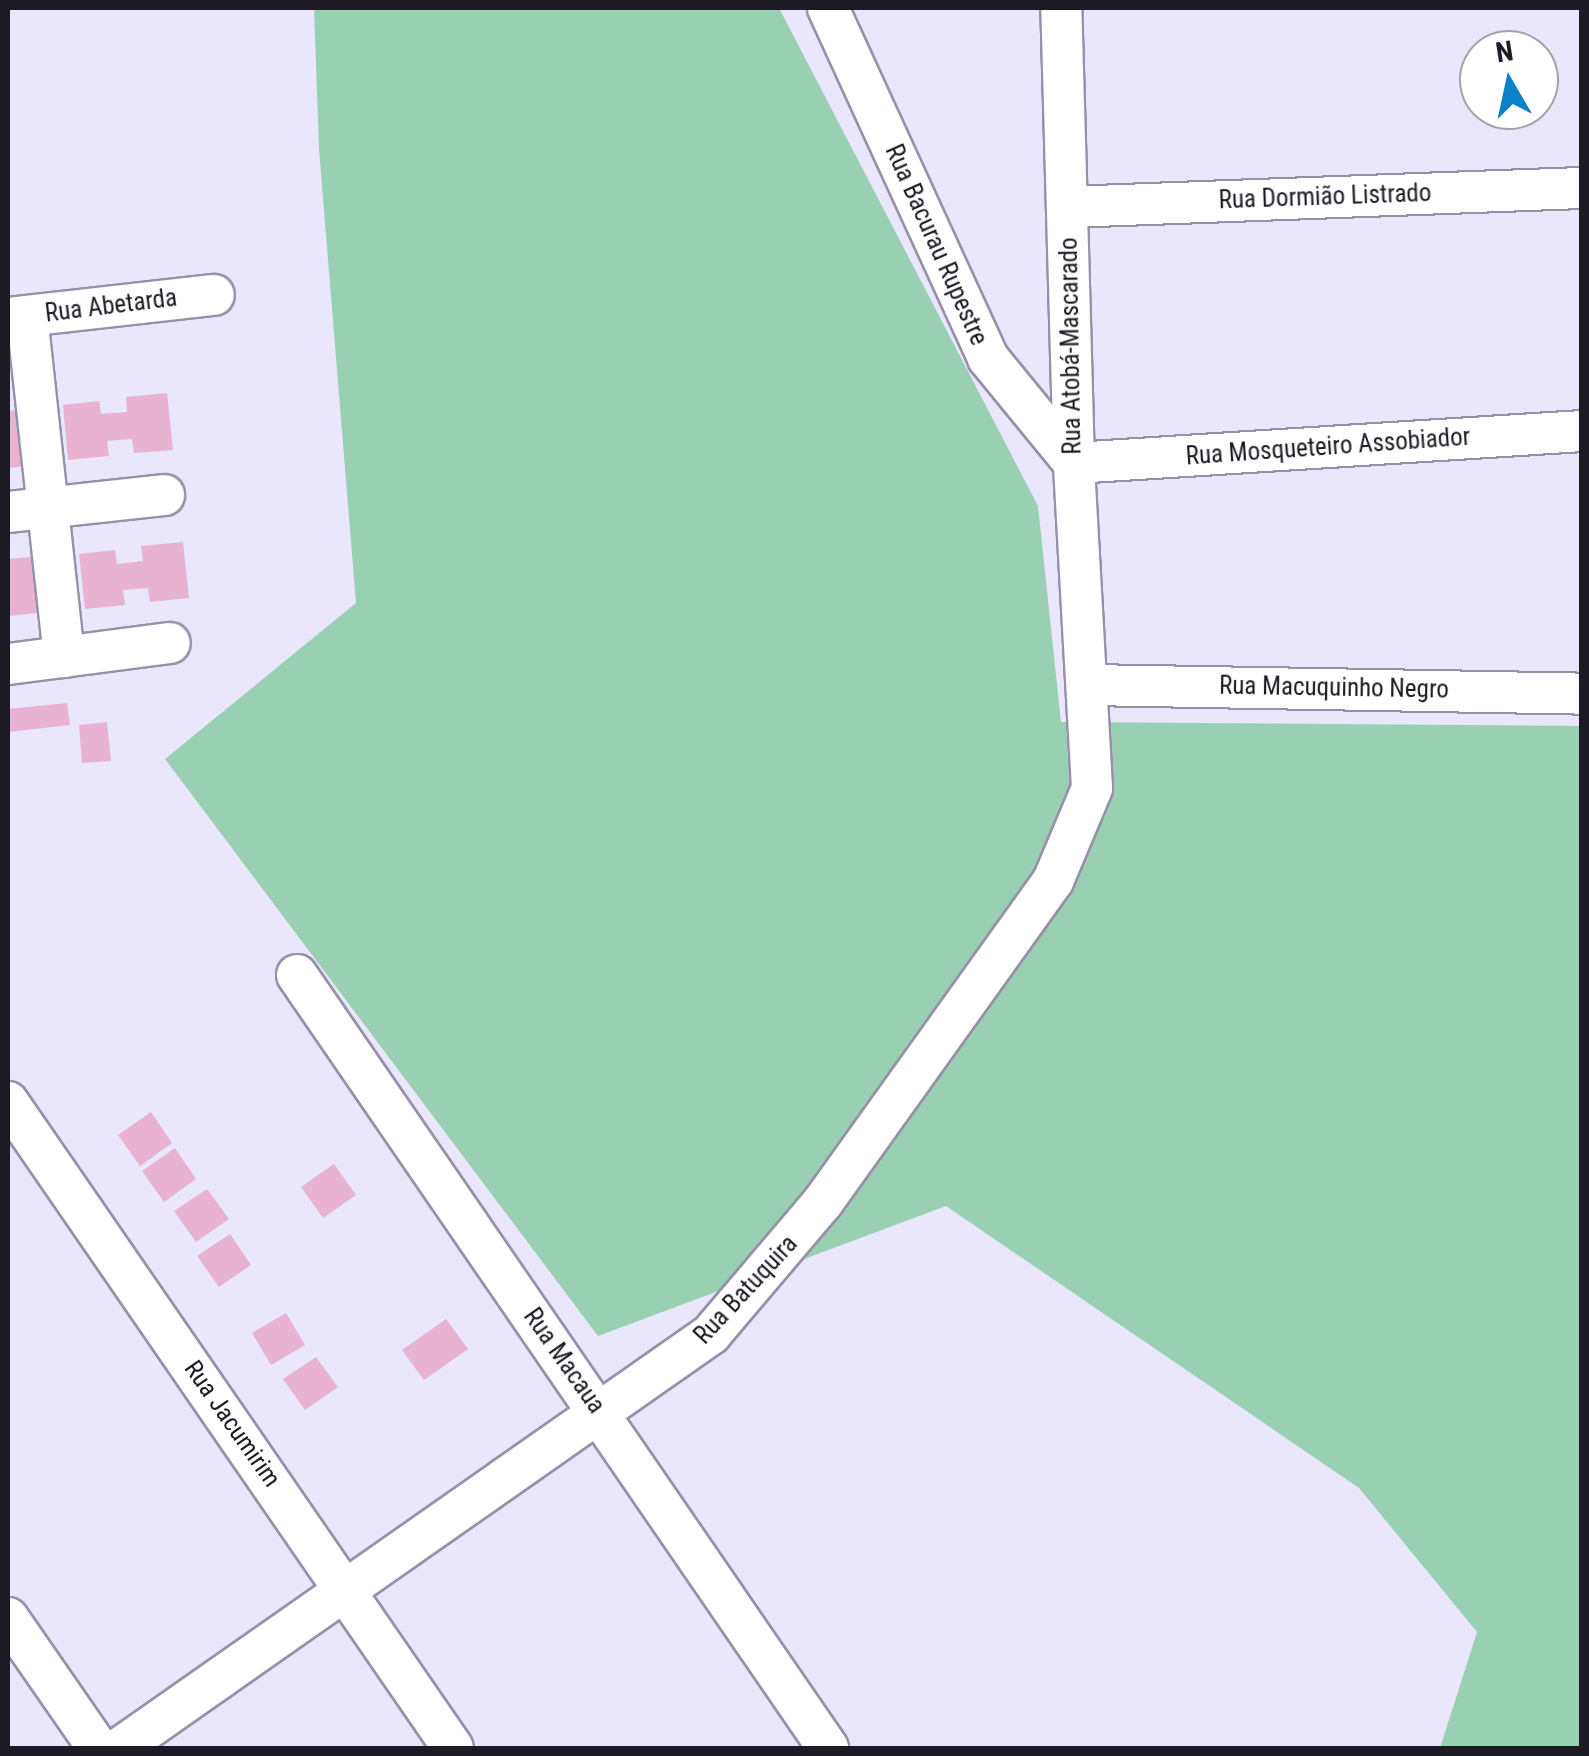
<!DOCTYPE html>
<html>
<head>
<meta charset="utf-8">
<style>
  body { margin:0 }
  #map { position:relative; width:1589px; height:1756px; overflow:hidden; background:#eae6fb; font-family:"Roboto Condensed",sans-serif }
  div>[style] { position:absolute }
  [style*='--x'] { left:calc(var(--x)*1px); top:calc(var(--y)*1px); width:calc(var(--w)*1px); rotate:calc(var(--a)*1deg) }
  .green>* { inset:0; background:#99d0b3 }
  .building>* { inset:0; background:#e8b2d1 }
  .roads { filter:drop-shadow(2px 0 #9691a9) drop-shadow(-2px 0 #9691a9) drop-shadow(0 2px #9691a9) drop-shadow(0 -2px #9691a9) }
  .minor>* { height:40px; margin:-20px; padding:0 20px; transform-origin:20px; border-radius:20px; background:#fff }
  span { translate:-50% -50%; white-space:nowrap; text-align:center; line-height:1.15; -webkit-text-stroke:10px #fff; paint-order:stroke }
  .street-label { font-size:25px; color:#1c1a23 }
  .frame { position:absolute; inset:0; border:10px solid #1c1a23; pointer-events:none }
  .north { position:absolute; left:1459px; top:30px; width:100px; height:100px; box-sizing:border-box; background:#fff; border:2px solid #a4a3a7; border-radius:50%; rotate:351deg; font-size:28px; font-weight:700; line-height:40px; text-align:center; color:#1c1a23 }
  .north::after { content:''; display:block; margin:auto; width:35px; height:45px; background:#0b81ca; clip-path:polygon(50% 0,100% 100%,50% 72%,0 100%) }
</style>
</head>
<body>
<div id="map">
  <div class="green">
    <i style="clip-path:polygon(314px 8px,779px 8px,1038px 506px,1061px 722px,1581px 726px,1581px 1748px,1440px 1748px,1477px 1632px,1359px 1488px,946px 1206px,598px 1336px,165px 759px,356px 603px,319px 149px)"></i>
  </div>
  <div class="building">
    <i style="clip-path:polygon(167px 393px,173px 450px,134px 453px,132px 439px,107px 441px,109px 456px,68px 460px,63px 405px,99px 401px,101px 414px,127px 412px,126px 397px)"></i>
    <i style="clip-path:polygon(23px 409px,28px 466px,8px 468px,8px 411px)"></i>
    <i style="clip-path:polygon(183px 542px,189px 598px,150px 602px,148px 588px,123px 590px,125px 605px,85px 609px,79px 554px,115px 550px,117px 564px,143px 561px,141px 546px)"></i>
    <i style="clip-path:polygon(41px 556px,46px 612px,8px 616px,8px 559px)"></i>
    <i style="clip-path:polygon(67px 703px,70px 725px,8px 732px,8px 709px)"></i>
    <i style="clip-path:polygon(107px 722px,111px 761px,82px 763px,79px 725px)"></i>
    <i style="clip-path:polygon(151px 1112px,172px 1143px,140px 1166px,118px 1135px)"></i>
    <i style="clip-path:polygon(175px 1148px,196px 1179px,164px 1202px,142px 1171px)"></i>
    <i style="clip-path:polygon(334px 1164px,356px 1195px,323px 1218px,301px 1187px)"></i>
    <i style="clip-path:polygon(207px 1189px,229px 1219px,196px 1242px,174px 1211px)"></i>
    <i style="clip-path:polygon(230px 1234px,251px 1265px,219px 1287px,197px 1256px)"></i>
    <i style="clip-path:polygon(286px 1313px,305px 1345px,271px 1365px,252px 1333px)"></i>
    <i style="clip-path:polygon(446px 1319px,468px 1349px,424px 1380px,402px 1350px)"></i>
    <i style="clip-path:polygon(316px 1357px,338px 1387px,305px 1410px,283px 1379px)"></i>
  </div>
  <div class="roads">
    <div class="minor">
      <i style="--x:828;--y:8;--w:385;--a:65.4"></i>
      <i style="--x:988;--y:358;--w:136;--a:50.7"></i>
      <i style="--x:1074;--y:463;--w:509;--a:-3.6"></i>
      <i style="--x:1068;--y:207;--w:514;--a:-2.12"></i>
      <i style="--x:27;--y:316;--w:343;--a:83.8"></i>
      <i style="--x:8;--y:318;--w:207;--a:-6.4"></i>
      <i style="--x:8;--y:512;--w:157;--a:-6.2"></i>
      <i style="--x:8;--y:664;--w:163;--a:-7.4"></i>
      <i style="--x:1087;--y:685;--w:495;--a:1"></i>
      <i style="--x:297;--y:975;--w:938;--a:55.51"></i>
      <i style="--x:8;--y:1102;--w:784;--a:55.44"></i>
      <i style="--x:8;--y:1618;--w:158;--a:55.3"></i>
      <i style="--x:120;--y:1748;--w:722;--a:-35.01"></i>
      <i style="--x:711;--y:1334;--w:173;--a:-49.7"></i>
      <i style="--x:823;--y:1202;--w:395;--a:-54.4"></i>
      <i style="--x:1053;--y:881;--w:101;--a:-67.2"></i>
      <i style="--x:1092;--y:788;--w:325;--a:-93.2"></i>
      <i style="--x:1074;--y:463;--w:455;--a:-91.6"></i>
    </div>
  </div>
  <div class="street-label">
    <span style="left:1325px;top:197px;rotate:-2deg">Rua Dormião Listrado</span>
    <span style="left:936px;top:245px;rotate:66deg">Rua Bacurau Rupestre</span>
    <span style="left:111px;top:306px;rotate:-7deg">Rua Abetarda</span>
    <span style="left:1071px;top:346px;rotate:-91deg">Rua Atobá-Mascarado</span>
    <span style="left:1328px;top:447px;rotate:-4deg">Rua Mosqueteiro Assobiador</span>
    <span style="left:1334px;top:688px;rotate:1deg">Rua Macuquinho Negro</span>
    <span style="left:746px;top:1290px;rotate:-47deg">Rua Batuquira</span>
    <span style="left:564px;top:1361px;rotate:55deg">Rua Macaua</span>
    <span style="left:232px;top:1424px;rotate:55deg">Rua Jacumirim</span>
  </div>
  <div class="frame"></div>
  <div class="north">N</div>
</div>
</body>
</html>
